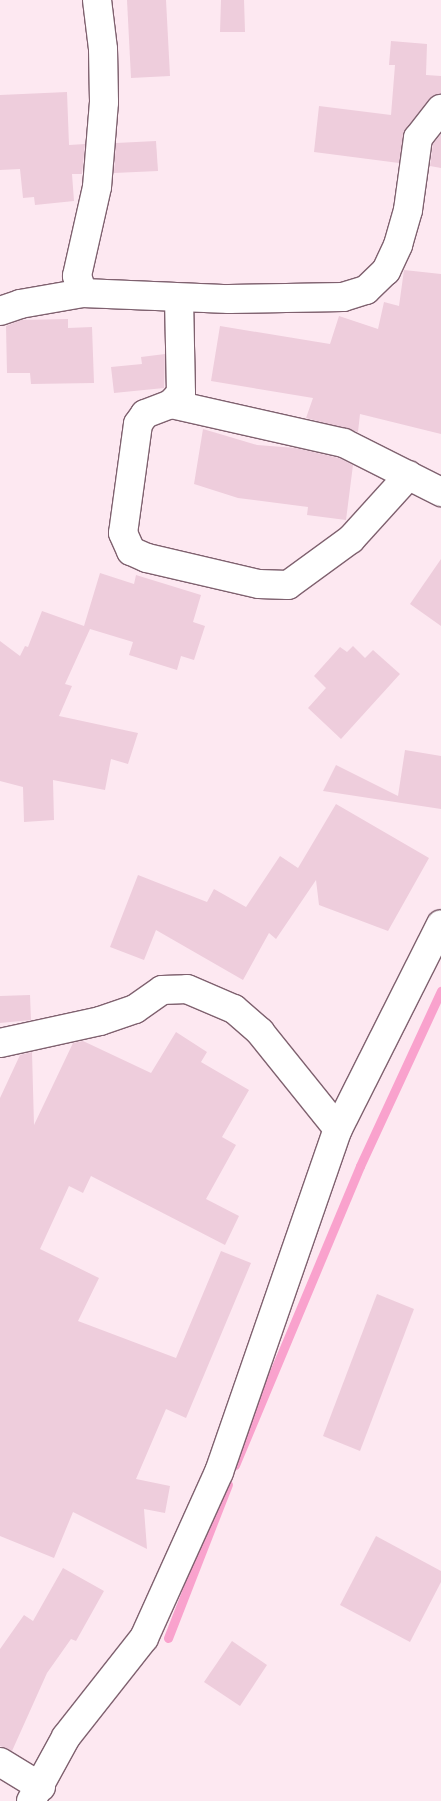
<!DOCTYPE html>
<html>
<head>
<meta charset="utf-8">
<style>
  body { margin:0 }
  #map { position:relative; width:441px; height:1801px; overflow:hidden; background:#fde8f1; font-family:Inter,sans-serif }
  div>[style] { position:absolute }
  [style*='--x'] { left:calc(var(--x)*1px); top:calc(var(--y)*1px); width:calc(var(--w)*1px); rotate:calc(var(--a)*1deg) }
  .stream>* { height:9px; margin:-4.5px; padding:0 4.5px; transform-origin:4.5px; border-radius:4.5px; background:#f9a2cd }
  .building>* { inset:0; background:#eecddc }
  .roads { filter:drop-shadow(1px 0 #7f616f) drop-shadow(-1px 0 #7f616f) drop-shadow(0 1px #7f616f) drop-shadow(0 -1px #7f616f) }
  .minor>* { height:28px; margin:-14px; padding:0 14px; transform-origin:14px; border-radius:14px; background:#fff }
  .tertiary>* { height:28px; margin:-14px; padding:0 14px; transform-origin:14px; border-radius:14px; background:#fff }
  span { translate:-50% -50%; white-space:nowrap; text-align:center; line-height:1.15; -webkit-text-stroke:4px #fff; paint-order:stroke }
</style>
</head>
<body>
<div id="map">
  <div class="stream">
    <i style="--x:235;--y:1465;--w:324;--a:-67.3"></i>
    <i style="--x:360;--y:1166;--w:193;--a:-65.2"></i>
    <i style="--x:168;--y:1638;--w:165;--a:-68.7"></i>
  </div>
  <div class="building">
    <i style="clip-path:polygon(127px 0,166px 0,170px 76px,131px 78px)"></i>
    <i style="clip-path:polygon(221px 0,244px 0,245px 32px,220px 32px)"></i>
    <i style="clip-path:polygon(391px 41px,427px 44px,426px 75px,441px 76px,441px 94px,429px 99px,406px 129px,399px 163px,314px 152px,319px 106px,391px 115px,395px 65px,389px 65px)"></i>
    <i style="clip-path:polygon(67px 92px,69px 145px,85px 144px,82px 174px,72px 174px,74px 201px,35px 205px,34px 197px,23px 198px,20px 169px,0 170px,0 95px)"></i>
    <i style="clip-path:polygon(441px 134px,441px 168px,430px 166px,433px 144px)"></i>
    <i style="clip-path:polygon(156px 141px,158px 171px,114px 173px,116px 143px)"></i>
    <i style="clip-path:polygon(404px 270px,441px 274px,441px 434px,360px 414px,358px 432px,306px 418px,313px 398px,211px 381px,220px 326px,330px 344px,339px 316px,378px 329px,384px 302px,399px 306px)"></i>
    <i style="clip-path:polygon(68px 319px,68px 328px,92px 327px,94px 383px,31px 384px,30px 373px,7px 373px,6px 326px,21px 320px)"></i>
    <i style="clip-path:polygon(165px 354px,164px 388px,114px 393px,111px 367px,142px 364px,141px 357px)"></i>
    <i style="clip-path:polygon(203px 429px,257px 445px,296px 448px,339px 458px,353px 465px,346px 520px,307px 515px,308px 507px,238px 498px,194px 484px)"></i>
    <i style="clip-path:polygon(441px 559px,441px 626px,410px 604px)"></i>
    <i style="clip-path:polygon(100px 573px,134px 584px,136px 575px,201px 595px,193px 622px,205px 626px,194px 660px,181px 656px,177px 670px,129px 655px,133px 642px,90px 629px,65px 684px,72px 686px,59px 716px,138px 733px,128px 764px,111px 759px,105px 790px,53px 780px,54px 820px,24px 822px,23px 787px,0 781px,0 641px,20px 656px,25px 646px,28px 647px,42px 611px,84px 626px)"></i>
    <i style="clip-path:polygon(353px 646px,365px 658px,373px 650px,400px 674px,341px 739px,308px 708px,326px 688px,314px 676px,340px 647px,347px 652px)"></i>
    <i style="clip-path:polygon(405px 750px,441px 756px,441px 809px,323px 791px,336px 765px,398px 796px)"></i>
    <i style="clip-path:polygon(336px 804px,429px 858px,388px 931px,319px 905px,316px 880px,276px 939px,269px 933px,243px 980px,156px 930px,144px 960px,110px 947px,138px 875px,207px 902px,214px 889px,246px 907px,280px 856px,298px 868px)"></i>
    <i style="clip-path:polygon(30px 995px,31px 1020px,0 1023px,0 996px)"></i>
    <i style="clip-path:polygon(176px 1032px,207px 1052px,201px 1062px,249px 1090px,222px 1137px,236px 1145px,206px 1199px,239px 1216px,225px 1245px,91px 1176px,83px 1193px,69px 1186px,40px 1249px,99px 1278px,78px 1321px,176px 1358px,221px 1251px,251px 1263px,186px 1418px,166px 1409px,136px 1479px,170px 1486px,165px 1513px,144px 1509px,147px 1549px,73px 1512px,54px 1558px,0 1536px,0 1098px,20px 1055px,32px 1052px,34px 1125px,73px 1043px,83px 1041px,151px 1073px)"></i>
    <i style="clip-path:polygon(377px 1294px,414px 1309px,360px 1451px,323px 1436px)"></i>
    <i style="clip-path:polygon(376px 1536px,441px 1571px,441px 1582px,410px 1642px,340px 1605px)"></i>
    <i style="clip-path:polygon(63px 1568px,104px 1591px,76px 1641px,71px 1639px,47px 1673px,12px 1751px,0 1746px,0 1649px,24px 1615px,33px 1621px)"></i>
    <i style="clip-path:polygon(232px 1641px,267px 1665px,240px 1706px,204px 1682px)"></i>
  </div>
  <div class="roads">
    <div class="minor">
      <i style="--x:97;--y:0;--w:49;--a:83"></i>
      <i style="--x:103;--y:49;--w:53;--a:88.9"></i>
      <i style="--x:104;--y:102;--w:85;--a:94.7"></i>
      <i style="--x:97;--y:187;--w:91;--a:102.7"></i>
      <i style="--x:77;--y:276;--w:18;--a:71"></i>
      <i style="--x:83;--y:293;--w:146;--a:2.4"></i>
      <i style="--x:229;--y:299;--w:114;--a:-1"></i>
      <i style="--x:343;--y:297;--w:24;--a:-17"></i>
      <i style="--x:366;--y:290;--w:28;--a:-44"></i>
      <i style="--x:386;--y:271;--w:29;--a:-65"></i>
      <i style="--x:398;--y:245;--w:36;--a:-74"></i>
      <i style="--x:408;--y:210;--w:73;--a:-82.1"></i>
      <i style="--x:418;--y:138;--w:37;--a:-52"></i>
      <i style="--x:179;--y:298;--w:95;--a:88.8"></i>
      <i style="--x:181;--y:393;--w:15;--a:132"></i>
      <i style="--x:171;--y:404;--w:28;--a:159"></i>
      <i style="--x:145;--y:414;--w:12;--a:125"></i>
      <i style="--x:138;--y:424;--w:110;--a:97.8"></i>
      <i style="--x:123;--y:533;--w:20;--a:66"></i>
      <i style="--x:131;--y:551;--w:17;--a:24"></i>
      <i style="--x:147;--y:558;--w:115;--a:13.1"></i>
      <i style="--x:259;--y:584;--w:29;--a:2"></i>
      <i style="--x:288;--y:585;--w:78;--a:-36.1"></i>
      <i style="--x:351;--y:539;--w:86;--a:-47.8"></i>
      <i style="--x:0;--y:311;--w:21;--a:-19"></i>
      <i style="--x:20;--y:304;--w:64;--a:-9.9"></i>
      <i style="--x:171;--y:404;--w:177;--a:12.7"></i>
      <i style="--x:344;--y:443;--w:109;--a:26.8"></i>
      <i style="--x:0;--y:1043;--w:102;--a:-12.4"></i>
      <i style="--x:100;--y:1021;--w:37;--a:-19"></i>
      <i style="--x:135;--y:1009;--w:33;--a:-35"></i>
      <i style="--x:162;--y:990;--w:25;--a:-2"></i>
      <i style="--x:187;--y:989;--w:51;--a:23.1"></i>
      <i style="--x:234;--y:1009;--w:35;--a:41"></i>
      <i style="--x:260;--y:1032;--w:124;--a:51.2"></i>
      <i style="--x:0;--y:1762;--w:48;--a:31.4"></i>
    </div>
    <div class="tertiary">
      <i style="--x:31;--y:1801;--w:73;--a:-61.3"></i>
      <i style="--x:66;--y:1737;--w:126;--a:-51.8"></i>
      <i style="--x:144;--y:1638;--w:182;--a:-65.7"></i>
      <i style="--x:219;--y:1472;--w:363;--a:-70.9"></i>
      <i style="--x:338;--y:1129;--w:229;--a:-63.3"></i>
    </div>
  </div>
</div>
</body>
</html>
